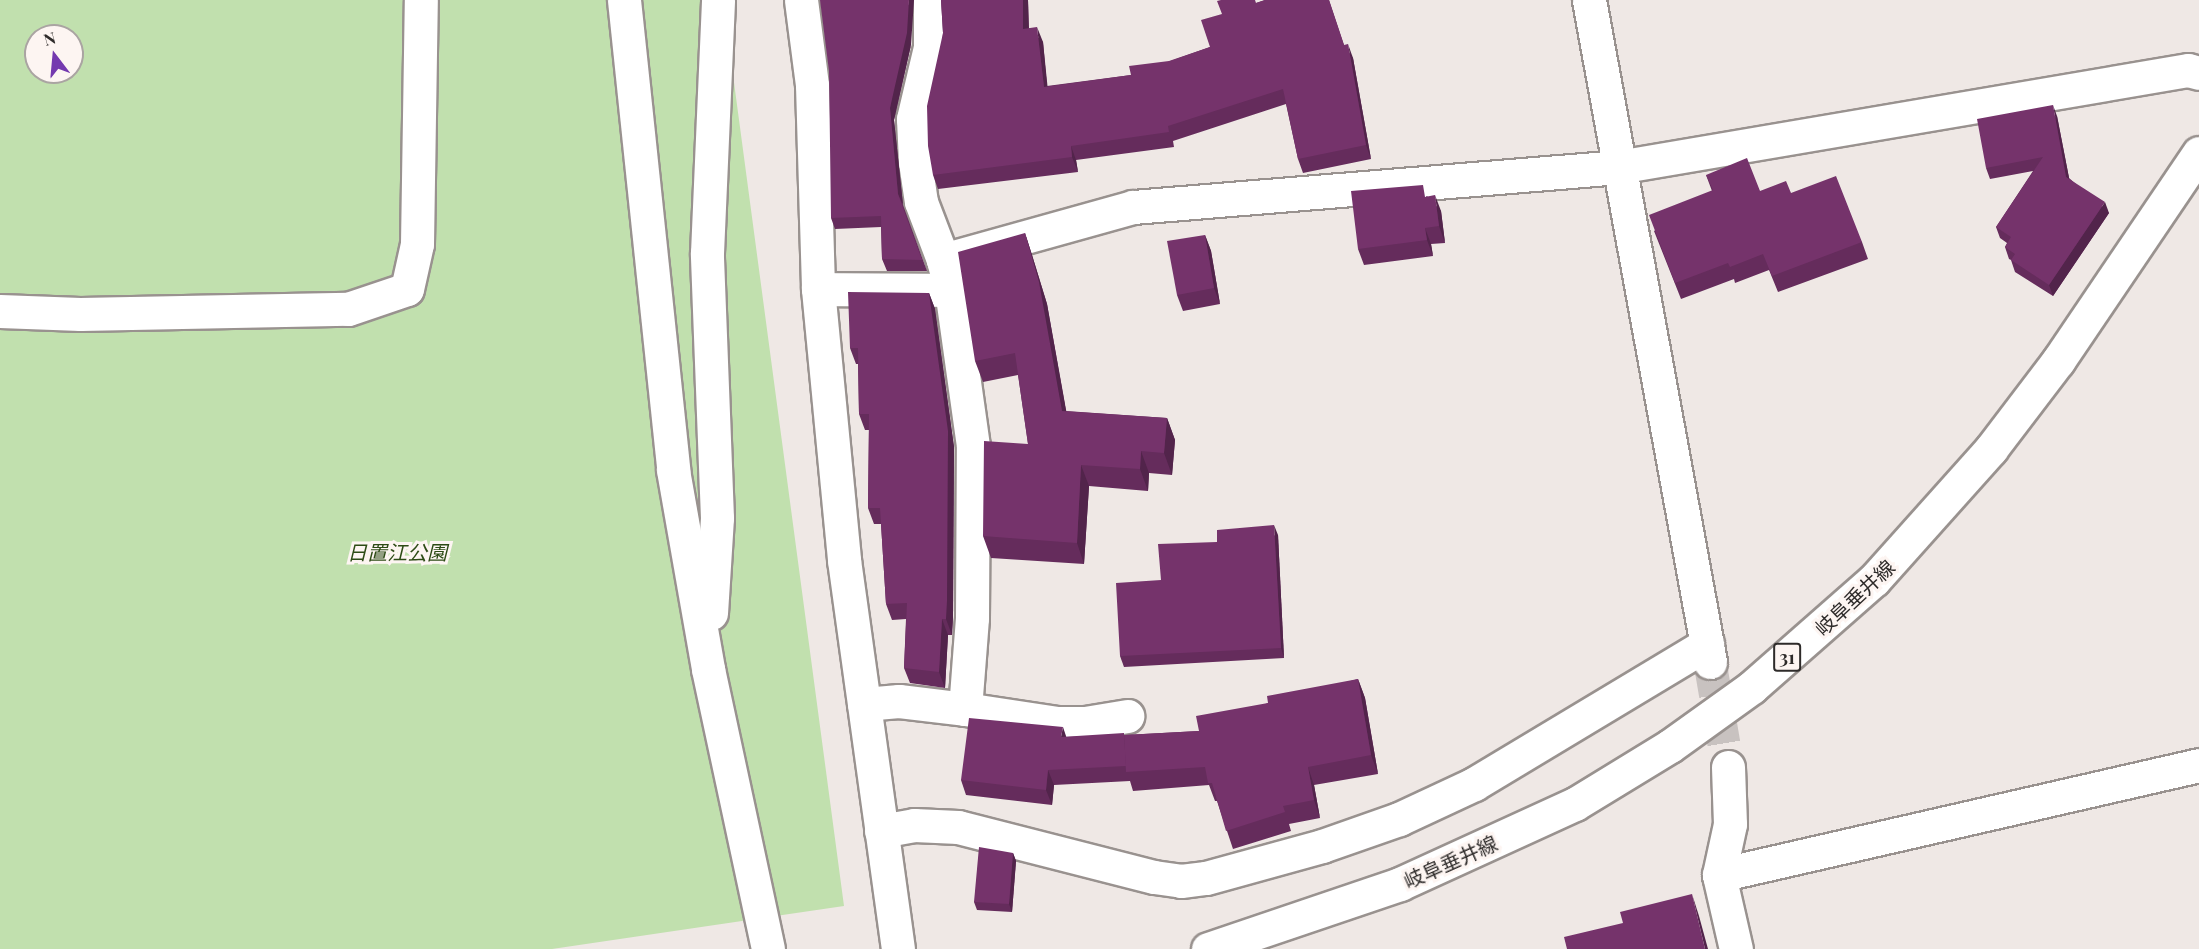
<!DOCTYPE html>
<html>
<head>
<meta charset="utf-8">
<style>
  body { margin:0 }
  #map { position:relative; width:2199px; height:949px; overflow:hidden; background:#efe8e5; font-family:"Playfair Display","Noto Sans JP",serif }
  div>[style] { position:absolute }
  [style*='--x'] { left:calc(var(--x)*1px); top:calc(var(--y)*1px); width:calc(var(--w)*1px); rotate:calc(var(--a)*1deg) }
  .green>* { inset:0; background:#c1e0ae }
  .minor-tunnel>* { height:33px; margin-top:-16.5px; transform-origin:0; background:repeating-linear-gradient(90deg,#c8c2c0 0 33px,transparent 0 49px) }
  .roads { filter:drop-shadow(2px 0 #99928f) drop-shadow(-2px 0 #99928f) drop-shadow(0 2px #99928f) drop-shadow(0 -2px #99928f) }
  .minor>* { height:33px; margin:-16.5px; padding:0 16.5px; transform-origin:16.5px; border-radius:16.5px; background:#fff }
  .major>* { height:33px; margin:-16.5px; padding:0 16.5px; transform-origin:16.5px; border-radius:16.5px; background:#fff }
  .wall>* { inset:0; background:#652c5c }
  .shaded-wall>* { inset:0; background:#52244b }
  .building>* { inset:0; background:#75336b }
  span { translate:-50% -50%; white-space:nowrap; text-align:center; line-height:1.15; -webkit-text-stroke:6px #fdf5f2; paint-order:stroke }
  .shield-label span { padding:2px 4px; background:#fdf5f2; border:2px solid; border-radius:4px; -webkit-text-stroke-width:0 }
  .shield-label { font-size:18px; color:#2e2b2a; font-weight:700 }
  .park-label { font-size:20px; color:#2d4b15; font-style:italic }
  .street-label { font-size:20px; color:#2e2b2a }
  .north { position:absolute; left:24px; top:24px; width:60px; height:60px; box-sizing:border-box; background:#fdf5f2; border:2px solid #aaa4a2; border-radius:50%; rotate:344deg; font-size:16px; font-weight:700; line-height:24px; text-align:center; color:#2e2b2a }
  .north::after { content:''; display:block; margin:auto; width:21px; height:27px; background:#7439af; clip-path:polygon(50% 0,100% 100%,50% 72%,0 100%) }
</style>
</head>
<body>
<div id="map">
  <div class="green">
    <i style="clip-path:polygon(evenodd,0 0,723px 0,844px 906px,552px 949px,0 949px,0 0,36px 36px,72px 36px,72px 72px,36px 72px,36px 36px)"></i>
  </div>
  <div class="minor-tunnel">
    <i style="--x:1710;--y:662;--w:107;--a:80.3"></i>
  </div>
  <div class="roads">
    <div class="minor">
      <i style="--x:624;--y:0;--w:473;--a:84"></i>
      <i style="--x:673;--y:470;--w:202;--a:80"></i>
      <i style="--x:708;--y:669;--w:286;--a:77.9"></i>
      <i style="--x:801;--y:0;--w:86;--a:82.6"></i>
      <i style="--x:812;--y:85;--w:204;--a:88.3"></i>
      <i style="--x:818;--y:289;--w:272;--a:84.5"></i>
      <i style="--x:844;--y:560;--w:393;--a:82.1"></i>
      <i style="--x:930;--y:0;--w:47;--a:90"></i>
      <i style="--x:930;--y:47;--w:74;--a:103.3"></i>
      <i style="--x:913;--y:119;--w:43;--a:87.3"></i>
      <i style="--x:915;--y:162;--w:40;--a:81.5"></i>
      <i style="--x:921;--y:202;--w:62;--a:69.2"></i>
      <i style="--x:943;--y:260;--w:197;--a:-15.6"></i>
      <i style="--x:1133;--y:207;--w:487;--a:-4.7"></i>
      <i style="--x:1618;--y:167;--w:578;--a:-9.66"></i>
      <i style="--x:2188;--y:70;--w:11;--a:15"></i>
      <i style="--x:1589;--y:0;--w:673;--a:79.64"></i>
      <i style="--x:818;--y:289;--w:133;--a:0.4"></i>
      <i style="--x:0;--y:311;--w:80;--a:2.1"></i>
      <i style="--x:80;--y:314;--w:268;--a:-1.1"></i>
      <i style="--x:348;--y:309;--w:62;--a:-18.7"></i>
      <i style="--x:407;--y:289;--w:46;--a:-77.5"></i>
      <i style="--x:417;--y:244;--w:244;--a:-89.1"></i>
      <i style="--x:711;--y:613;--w:95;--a:-86.4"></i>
      <i style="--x:717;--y:518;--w:265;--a:-92.2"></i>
      <i style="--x:707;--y:253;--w:253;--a:-87.5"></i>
      <i style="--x:864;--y:704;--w:35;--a:-5"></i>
      <i style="--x:899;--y:701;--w:66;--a:6.9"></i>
      <i style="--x:965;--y:709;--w:91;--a:-85.6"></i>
      <i style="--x:972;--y:618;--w:172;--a:-89.7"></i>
      <i style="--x:973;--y:446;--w:158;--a:-98"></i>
      <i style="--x:951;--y:290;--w:31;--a:-105"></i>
      <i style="--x:965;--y:709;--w:92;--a:8.7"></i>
      <i style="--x:1056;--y:723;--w:29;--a:0"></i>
      <i style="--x:1085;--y:723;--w:43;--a:-9.5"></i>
      <i style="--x:1728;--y:767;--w:57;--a:88"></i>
      <i style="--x:1730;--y:824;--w:52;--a:102.2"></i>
      <i style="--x:1719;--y:875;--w:76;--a:77.1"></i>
      <i style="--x:881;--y:831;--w:34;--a:-10"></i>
      <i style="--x:914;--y:825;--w:44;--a:2.6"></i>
      <i style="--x:958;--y:827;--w:202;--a:14.3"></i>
      <i style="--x:1154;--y:877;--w:27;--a:8"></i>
      <i style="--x:1181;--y:881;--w:25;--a:-7"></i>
      <i style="--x:1206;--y:878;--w:120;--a:-15.4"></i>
      <i style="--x:1322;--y:846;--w:82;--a:-19.3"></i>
      <i style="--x:1399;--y:819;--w:83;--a:-25"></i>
      <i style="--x:1474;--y:784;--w:272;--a:-31"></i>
      <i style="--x:1719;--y:875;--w:492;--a:-12.9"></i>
    </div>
    <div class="major">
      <i style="--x:1208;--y:949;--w:203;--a:-18.7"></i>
      <i style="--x:1400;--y:884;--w:192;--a:-24.6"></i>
      <i style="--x:1575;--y:804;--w:111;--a:-31.4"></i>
      <i style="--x:1670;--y:746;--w:101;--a:-35.7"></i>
      <i style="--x:1752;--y:687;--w:162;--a:-41.3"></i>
      <i style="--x:1874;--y:580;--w:176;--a:-48.2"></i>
      <i style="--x:1991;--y:449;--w:111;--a:-52.7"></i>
      <i style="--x:2058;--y:361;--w:251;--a:-55.9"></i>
    </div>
  </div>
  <div class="wall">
    <i style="clip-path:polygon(941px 0,1028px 0,1029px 28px,1043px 42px,1047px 86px,1131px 75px,1210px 47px,1256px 3px,1265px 0,1329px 0,1344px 45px,1353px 58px,1371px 159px,1303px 173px,1298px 159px,1286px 104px,1173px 141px,1174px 147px,1076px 160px,1078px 172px,938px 189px,933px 175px,943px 33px)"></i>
    <i style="clip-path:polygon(911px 45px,894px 120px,903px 205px,927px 271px,887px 271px,882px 259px,881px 227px,835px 229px,831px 218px)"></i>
    <i style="clip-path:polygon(2057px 116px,2069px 178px,2109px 213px,2053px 296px,2015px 272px,2011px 260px,2009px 259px,2005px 247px,2007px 243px,2000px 238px,1996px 227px,2033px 171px,1990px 179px,1986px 168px)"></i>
    <i style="clip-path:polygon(1706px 175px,1760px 191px,1791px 193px,1862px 242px,1868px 259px,1778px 292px,1769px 270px,1735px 283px,1734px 279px,1681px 299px,1654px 231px,1712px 191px)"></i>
    <i style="clip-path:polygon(1427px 196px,1441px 211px,1445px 243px,1431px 244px,1433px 256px,1364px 265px,1358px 249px)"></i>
    <i style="clip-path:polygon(1025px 233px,1032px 255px,1047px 304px,1066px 411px,1167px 418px,1175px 440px,1172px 475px,1149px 473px,1148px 491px,1089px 486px,1084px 564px,991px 558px,983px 536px,1028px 444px,1018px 375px,983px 382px,975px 361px)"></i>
    <i style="clip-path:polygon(1205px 235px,1211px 251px,1220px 304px,1183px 311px,1177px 295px)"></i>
    <i style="clip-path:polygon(929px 293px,935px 309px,954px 447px,953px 617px,952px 635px,948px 635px,945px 688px,910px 683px,904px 668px,906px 619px,892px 620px,886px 604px,881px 524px,874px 524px,868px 508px,869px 430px,865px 430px,859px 414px,858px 364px,856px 364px,850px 348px)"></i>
    <i style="clip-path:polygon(1278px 535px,1284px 658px,1124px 667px,1120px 656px,1161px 580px,1217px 542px)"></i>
    <i style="clip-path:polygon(1358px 679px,1365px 698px,1378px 774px,1314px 785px,1320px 818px,1289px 824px,1291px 831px,1233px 849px,1217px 801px,1215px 801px,1209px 785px,1133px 791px,1130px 781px,1054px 785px,1052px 805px,966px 795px,961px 780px,1066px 737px,1125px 735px,1199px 731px,1268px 703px)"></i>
    <i style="clip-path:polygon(1013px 853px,1016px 861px,1012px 912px,977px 910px,974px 902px)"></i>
  </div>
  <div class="shaded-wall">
    <i style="clip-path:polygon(909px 0,914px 0,911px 45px,894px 120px,903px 205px,898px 194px,890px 108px)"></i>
    <i style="clip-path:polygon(1023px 0,1028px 0,1029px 43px,1023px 29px)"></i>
    <i style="clip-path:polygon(1037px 27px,1043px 42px,1049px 101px,1044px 87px)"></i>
    <i style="clip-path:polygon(1348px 44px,1353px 58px,1371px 159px,1366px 145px)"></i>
    <i style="clip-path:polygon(2053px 105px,2057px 116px,2071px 188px,2066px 177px)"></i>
    <i style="clip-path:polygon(1071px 146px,1076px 160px,1078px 172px,1072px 157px)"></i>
    <i style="clip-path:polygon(1435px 195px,1441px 211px,1445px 243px,1439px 226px)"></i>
    <i style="clip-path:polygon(2105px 202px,2109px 213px,2053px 296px,2049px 285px)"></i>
    <i style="clip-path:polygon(1425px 228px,1431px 244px,1433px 256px,1427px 240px)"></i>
    <i style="clip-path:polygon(1025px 233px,1032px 255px,1047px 304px,1070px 432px,1062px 411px)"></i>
    <i style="clip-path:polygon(1205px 235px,1211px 251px,1220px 304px,1214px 288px)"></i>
    <i style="clip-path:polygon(929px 293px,935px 309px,954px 447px,953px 617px,952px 635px,946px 619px)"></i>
    <i style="clip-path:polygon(1167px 418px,1175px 440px,1172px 475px,1164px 453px)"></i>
    <i style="clip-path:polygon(1141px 451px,1149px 473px,1148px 491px,1140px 469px)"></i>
    <i style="clip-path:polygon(1081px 465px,1089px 486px,1084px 564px,1077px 543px)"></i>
    <i style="clip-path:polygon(1274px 525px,1278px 535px,1284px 658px,1281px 648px)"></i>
    <i style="clip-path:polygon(942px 619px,948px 635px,945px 688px,939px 672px)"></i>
    <i style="clip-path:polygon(1358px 679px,1365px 698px,1378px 774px,1371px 755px)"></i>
    <i style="clip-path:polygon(1063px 727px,1068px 742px,1061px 737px)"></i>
    <i style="clip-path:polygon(1308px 767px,1314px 785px,1320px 818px,1314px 800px)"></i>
    <i style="clip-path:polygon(1048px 770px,1054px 785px,1052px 805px,1046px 790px)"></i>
    <i style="clip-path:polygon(1013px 853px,1016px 861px,1012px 912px,1009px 904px)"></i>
    <i style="clip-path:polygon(1692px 894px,1699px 916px,1708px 949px,1705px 949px)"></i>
  </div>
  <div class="building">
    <i style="clip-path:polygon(820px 0,909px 0,907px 33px,890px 108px,898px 194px,922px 260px,882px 259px,881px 216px,831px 218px,829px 71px)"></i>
    <i style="clip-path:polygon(941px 0,1023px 0,1023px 29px,1037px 27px,1044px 87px,1131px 75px,1129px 66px,1169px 61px,1210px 47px,1201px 20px,1222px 14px,1217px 1px,1221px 0,1255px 0,1256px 3px,1265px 0,1329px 0,1344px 45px,1348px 44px,1366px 145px,1298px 159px,1283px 89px,1168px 126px,1169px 132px,1071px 146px,1072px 157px,933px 175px,928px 146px,927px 106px,943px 33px)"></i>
    <i style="clip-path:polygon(2053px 105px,2066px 177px,2105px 202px,2049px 285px,2011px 260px,2015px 254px,2005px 247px,2011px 237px,1996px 227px,2043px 157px,1986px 168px,1977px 119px)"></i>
    <i style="clip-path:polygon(1747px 158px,1760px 191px,1786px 181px,1791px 193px,1836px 176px,1862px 242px,1772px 276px,1763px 254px,1730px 267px,1728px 263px,1675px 283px,1649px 215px,1713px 190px,1706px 175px)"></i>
    <i style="clip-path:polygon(1423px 185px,1425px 197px,1435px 195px,1439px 226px,1425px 228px,1427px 240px,1358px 249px,1351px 191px)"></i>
    <i style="clip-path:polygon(1025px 233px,1039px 282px,1062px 411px,1167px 418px,1164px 453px,1141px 451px,1140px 469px,1081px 465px,1077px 543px,983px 536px,984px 441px,1028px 444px,1015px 353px,975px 361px,958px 252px)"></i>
    <i style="clip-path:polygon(1205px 235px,1214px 288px,1177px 295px,1167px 241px)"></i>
    <i style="clip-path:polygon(848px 292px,929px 293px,948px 431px,947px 601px,946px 619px,942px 619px,939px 672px,904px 668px,907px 603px,886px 604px,880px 508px,868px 508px,869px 414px,859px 414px,858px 348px,850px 348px)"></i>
    <i style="clip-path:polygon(1274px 525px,1281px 648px,1120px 656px,1116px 583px,1161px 580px,1158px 544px,1217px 542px,1217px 530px)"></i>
    <i style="clip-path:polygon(1358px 679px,1371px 755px,1308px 767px,1314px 800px,1283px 806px,1285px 812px,1226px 831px,1212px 783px,1208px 783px,1205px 767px,1126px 772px,1124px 735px,1199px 731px,1196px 716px,1268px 703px,1267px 696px)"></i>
    <i style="clip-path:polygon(969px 718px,1063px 727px,1061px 737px,1124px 733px,1124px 735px,1126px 766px,1048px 770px,1046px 790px,961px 780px)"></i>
    <i style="clip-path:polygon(979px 847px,1013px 853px,1009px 904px,974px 902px)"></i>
    <i style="clip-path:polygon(1692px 894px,1705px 949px,1567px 949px,1564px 937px,1623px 923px,1620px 912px)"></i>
  </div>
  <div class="shield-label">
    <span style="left:1787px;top:657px">31</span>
  </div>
  <div class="park-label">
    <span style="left:397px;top:551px">日置江公園</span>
  </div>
  <div class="street-label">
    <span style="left:1854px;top:597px;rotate:-43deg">岐阜垂井線</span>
    <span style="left:1450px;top:861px;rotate:-24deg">岐阜垂井線</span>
  </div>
  <div class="north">N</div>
</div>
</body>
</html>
